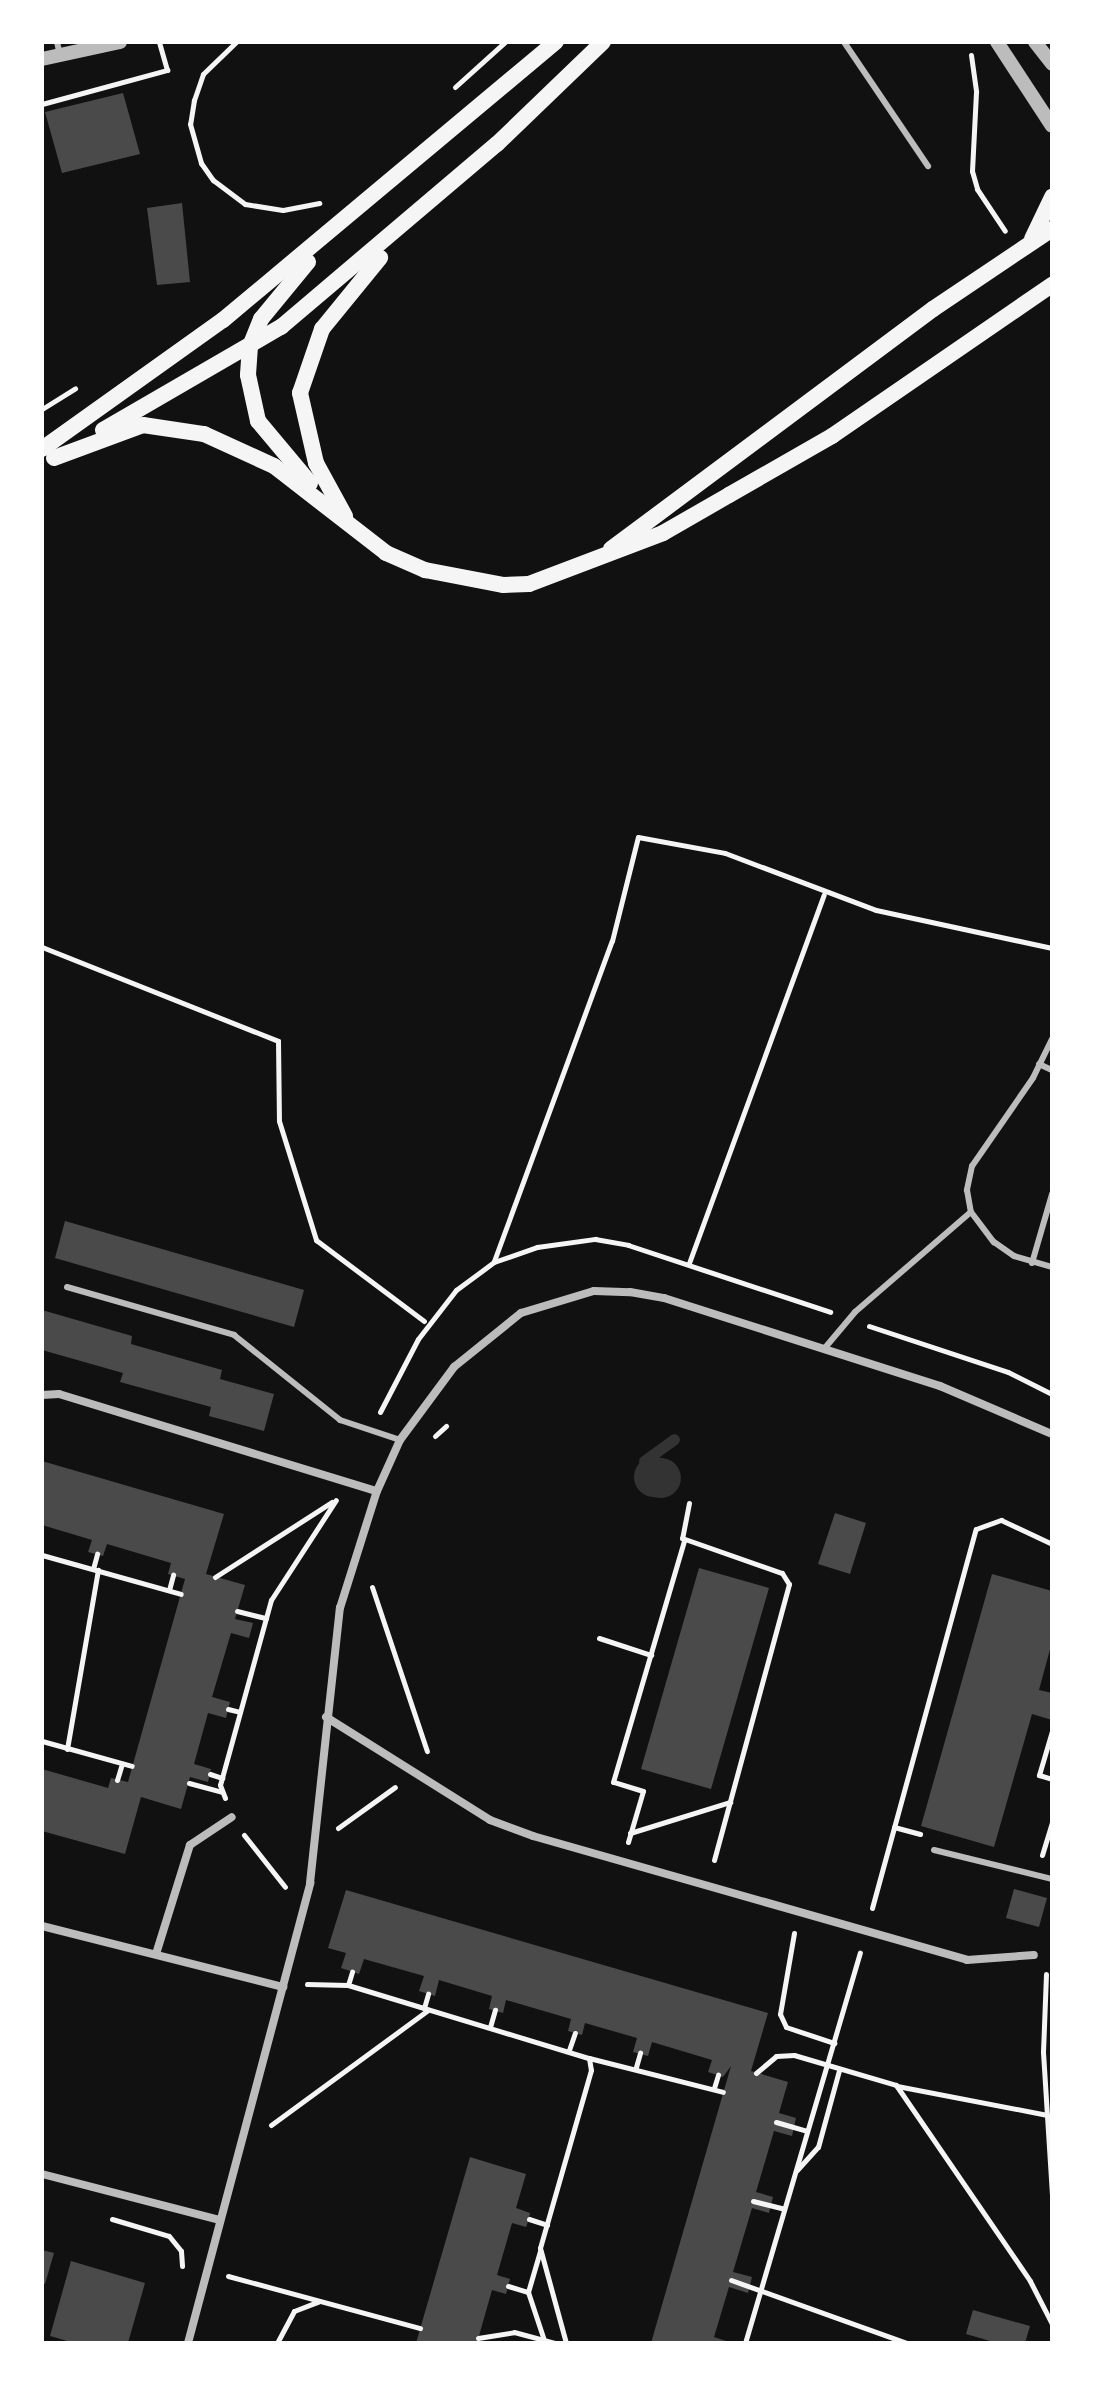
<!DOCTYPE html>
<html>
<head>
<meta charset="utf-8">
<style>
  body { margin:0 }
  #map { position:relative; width:1094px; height:2385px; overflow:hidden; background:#111; font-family:Poppins,sans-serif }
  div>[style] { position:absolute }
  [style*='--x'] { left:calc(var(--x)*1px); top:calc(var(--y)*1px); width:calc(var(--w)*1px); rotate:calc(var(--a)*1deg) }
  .stream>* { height:11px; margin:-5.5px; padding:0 5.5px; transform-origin:5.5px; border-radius:5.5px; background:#333 }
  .canal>* { height:40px; margin:-20px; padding:0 20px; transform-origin:20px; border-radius:20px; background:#333 }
  .building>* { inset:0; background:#4a4a4a }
  .path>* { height:5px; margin:-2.5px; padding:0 2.5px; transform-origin:2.5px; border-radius:2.5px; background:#f5f5f5 }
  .service>* { height:6px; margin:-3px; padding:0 3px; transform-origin:3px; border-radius:3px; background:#bcbcbc }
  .minor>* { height:8px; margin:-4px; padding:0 4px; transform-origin:4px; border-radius:4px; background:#bcbcbc }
  .tertiary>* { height:14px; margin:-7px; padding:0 7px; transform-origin:7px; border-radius:7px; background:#bcbcbc }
  .secondary>* { height:16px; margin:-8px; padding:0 8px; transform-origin:8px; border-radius:8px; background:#f5f5f5 }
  span { translate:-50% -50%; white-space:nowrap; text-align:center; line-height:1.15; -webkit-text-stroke:6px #fff; paint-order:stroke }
  .frame { position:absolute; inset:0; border:44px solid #fff; pointer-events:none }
</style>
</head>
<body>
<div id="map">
  <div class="stream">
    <i style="--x:644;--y:1461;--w:37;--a:-36"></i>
  </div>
  <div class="canal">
    <i style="--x:654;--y:1477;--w:7;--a:8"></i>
  </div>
  <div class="building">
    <i style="clip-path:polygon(123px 93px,140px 154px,62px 173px,45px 112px)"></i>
    <i style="clip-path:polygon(182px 203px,190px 282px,157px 285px,147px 208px)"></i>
    <i style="clip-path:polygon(65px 1221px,304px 1290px,294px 1327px,55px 1258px)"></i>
    <i style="clip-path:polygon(42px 1310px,132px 1336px,131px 1344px,222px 1370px,220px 1379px,274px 1394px,264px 1431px,209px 1416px,211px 1407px,120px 1382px,123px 1373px,42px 1350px)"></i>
    <i style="clip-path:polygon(42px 1461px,224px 1514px,206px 1574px,245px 1585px,235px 1619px,253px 1623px,249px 1638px,231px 1633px,212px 1697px,230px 1702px,226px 1718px,208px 1713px,194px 1764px,211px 1769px,208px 1782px,190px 1777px,181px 1809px,141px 1797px,125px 1854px,42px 1831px,42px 1769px,108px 1788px,111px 1778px,128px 1782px,185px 1579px,168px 1574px,171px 1563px,107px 1544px,103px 1556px,88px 1552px,92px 1540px,42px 1525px)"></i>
    <i style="clip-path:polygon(835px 1513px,866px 1523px,850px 1574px,818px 1564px)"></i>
    <i style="clip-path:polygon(699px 1568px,769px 1588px,711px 1789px,641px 1769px)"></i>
    <i style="clip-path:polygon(992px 1574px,1052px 1591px,1052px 1642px,1039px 1690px,1052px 1693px,1052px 1720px,1032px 1714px,994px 1847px,921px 1826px)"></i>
    <i style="clip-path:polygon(1014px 1889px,1047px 1898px,1039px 1927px,1006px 1918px)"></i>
    <i style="clip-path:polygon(346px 1890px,768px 2013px,751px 2071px,788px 2082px,779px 2113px,796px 2118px,792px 2136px,774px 2131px,756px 2192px,773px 2197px,769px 2213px,752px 2208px,733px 2272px,752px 2277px,748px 2293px,729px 2287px,714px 2337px,732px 2343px,651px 2343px,731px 2066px,723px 2077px,708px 2072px,712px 2060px,652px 2042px,648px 2056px,633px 2052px,637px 2038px,585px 2023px,582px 2035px,568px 2031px,571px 2019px,506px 2000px,503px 2013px,489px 2009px,492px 1996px,439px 1980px,435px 1996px,419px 1991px,424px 1976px,364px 1959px,359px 1974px,341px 1968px,346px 1953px,328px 1948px)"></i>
    <i style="clip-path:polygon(470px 2157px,526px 2174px,516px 2208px,530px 2213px,529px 2219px,526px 2227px,512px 2223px,497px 2275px,510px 2279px,506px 2294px,492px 2290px,477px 2343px,416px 2343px)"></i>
    <i style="clip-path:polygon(42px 2250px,54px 2253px,45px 2284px,42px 2283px)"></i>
    <i style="clip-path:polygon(71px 2261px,145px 2283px,128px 2343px,74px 2343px,50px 2336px)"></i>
    <i style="clip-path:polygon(973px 2310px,1030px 2326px,1025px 2343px,997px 2343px,966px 2334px)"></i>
  </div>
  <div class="path">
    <i style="--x:236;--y:42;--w:46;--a:135.9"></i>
    <i style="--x:203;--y:74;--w:28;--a:109"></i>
    <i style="--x:194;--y:100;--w:24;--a:99"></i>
    <i style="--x:190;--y:124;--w:41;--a:74.2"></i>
    <i style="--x:201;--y:163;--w:21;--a:55"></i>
    <i style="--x:213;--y:180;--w:40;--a:37"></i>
    <i style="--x:245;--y:204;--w:38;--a:9"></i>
    <i style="--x:283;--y:210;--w:37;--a:-11"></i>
    <i style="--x:971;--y:55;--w:37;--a:82"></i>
    <i style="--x:976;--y:92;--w:79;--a:92.9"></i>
    <i style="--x:972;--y:171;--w:19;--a:74"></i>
    <i style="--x:977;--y:189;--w:50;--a:56.3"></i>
    <i style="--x:455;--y:87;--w:67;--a:-42"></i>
    <i style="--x:42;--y:104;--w:130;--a:-15.2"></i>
    <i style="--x:167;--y:70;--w:29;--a:-106"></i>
    <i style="--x:42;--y:409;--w:39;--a:-32"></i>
    <i style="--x:42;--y:947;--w:254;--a:21.7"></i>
    <i style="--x:278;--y:1041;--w:80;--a:89.3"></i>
    <i style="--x:279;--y:1121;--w:125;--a:72.7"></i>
    <i style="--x:316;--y:1240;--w:135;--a:36.9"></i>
    <i style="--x:494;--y:1261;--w:341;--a:-69.8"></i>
    <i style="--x:612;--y:941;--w:107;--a:-76"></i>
    <i style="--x:638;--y:837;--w:88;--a:10.4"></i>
    <i style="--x:725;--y:853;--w:161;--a:20.7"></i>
    <i style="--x:876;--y:910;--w:180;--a:12.2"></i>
    <i style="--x:689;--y:1263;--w:392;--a:-69.9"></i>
    <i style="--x:869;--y:1326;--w:146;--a:18.3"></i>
    <i style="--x:1008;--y:1372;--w:49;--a:26.6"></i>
    <i style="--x:380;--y:1412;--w:82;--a:-62.5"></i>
    <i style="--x:418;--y:1339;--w:62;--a:-52.2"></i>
    <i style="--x:456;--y:1290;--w:47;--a:-36.4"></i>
    <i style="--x:494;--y:1262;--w:46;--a:-19.2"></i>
    <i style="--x:537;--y:1247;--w:59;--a:-7.9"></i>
    <i style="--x:595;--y:1239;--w:34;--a:10"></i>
    <i style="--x:628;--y:1245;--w:213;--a:18.3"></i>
    <i style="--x:435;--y:1436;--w:15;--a:-42"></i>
    <i style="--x:689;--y:1503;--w:36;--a:101"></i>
    <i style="--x:682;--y:1538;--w:106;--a:19.3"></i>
    <i style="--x:782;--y:1573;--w:13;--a:58"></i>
    <i style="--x:789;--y:1584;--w:286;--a:105.2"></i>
    <i style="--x:42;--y:1555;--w:144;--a:15.7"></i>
    <i style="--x:93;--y:1569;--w:16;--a:-75"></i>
    <i style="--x:215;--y:1577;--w:139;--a:-32.7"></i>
    <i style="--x:372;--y:1587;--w:173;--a:71.5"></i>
    <i style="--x:169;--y:1590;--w:16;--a:-75"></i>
    <i style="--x:237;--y:1611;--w:30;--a:14"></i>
    <i style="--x:599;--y:1638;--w:55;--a:18.1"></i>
    <i style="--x:228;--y:1709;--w:12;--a:14"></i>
    <i style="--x:1052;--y:1731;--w:46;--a:106.5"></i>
    <i style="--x:1039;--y:1775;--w:14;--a:17"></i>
    <i style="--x:42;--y:1741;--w:93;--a:15.5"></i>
    <i style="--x:67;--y:1749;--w:182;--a:-80.2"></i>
    <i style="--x:210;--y:1774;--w:13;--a:18"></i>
    <i style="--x:117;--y:1780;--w:17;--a:-73"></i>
    <i style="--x:189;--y:1783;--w:34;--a:15"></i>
    <i style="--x:225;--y:1798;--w:14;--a:-111"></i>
    <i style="--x:220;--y:1785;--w:192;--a:-74.6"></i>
    <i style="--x:271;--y:1600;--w:119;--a:-57"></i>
    <i style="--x:894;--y:1827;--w:27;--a:15"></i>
    <i style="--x:338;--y:1828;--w:70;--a:-35.7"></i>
    <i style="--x:630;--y:1833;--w:105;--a:-17.2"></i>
    <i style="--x:244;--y:1835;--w:66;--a:51.7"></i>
    <i style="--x:628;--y:1842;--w:53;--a:-73.6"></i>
    <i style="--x:643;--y:1791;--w:31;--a:-163"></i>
    <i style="--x:613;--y:1782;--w:252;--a:-73.6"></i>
    <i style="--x:1042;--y:1855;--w:34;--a:-73"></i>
    <i style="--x:872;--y:1908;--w:393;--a:-74.7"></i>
    <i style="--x:976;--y:1529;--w:27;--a:-20"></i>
    <i style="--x:1001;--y:1520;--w:56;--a:25.2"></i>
    <i style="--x:794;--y:1933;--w:82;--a:99.8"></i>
    <i style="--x:780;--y:2014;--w:14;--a:65"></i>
    <i style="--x:786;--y:2027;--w:51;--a:18.4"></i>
    <i style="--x:1046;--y:1974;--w:78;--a:92.2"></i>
    <i style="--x:1043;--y:2052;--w:145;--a:86.4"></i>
    <i style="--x:307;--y:1984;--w:41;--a:1.4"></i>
    <i style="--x:348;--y:1985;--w:252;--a:16.9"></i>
    <i style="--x:589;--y:2058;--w:12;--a:81"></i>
    <i style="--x:591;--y:2070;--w:185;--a:106"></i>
    <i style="--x:540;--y:2248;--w:98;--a:74.7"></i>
    <i style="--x:348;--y:1985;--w:14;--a:-73"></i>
    <i style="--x:424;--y:2008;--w:15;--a:-74"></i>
    <i style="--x:490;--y:2027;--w:18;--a:-74"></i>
    <i style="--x:569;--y:2050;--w:18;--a:-71"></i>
    <i style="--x:589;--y:2058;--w:138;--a:14.2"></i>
    <i style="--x:636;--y:2067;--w:15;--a:-74"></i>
    <i style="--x:756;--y:2073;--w:26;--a:-40"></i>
    <i style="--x:776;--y:2056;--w:18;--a:-3"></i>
    <i style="--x:794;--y:2055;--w:106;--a:16.4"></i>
    <i style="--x:896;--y:2085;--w:237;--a:55.6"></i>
    <i style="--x:1030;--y:2281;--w:48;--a:62.9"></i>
    <i style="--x:897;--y:2086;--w:153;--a:10.9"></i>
    <i style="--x:714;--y:2088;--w:14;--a:-73"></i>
    <i style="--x:776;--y:2122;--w:32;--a:16"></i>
    <i style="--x:271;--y:2125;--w:195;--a:-36.2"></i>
    <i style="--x:797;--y:2170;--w:31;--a:-48"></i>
    <i style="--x:818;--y:2147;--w:80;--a:-74.7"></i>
    <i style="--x:753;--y:2201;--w:32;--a:14"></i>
    <i style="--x:112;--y:2219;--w:59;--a:16.6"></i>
    <i style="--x:169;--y:2236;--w:19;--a:51"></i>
    <i style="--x:181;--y:2251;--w:15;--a:86"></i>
    <i style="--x:529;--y:2219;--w:19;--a:18"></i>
    <i style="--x:228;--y:2276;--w:199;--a:15.2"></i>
    <i style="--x:731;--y:2280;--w:187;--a:19.7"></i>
    <i style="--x:508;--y:2286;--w:21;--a:17"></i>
    <i style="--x:528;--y:2292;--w:43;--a:-73.7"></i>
    <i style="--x:528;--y:2292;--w:54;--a:71.6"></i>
    <i style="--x:478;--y:2338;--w:36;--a:-9"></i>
    <i style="--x:514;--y:2332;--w:42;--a:15"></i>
    <i style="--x:277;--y:2343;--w:36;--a:-62"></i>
    <i style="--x:294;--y:2311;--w:26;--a:-21"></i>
    <i style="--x:745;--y:2343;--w:407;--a:-73.6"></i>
  </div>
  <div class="service">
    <i style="--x:57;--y:42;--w:13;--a:77"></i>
    <i style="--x:844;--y:42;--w:150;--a:55.9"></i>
    <i style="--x:1052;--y:1039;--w:43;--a:116"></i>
    <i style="--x:1033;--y:1078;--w:107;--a:124.7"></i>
    <i style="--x:972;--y:1166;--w:25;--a:102"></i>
    <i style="--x:967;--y:1190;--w:22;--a:80"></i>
    <i style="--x:971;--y:1212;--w:38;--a:53"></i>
    <i style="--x:994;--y:1242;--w:24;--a:35"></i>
    <i style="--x:1014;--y:1256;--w:40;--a:16"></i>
    <i style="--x:1039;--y:1064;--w:14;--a:25"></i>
    <i style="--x:1032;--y:1263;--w:72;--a:-73.8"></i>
    <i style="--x:67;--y:1287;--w:174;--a:16"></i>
    <i style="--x:234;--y:1335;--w:136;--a:38.7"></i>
    <i style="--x:340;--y:1420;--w:63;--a:18.4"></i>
    <i style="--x:824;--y:1349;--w:48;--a:-50"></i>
    <i style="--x:855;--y:1312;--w:153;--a:-40.8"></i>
    <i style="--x:934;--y:1850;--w:122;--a:13.8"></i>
  </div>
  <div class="minor">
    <i style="--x:42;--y:1395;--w:17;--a:-3"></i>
    <i style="--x:59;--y:1394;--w:332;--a:17"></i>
    <i style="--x:326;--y:1717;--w:194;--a:32.1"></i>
    <i style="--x:490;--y:1820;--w:46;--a:20.4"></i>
    <i style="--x:533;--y:1836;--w:451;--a:15.9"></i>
    <i style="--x:967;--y:1960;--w:67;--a:-4.3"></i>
    <i style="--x:42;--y:1926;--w:249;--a:14.2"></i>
    <i style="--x:156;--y:1954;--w:114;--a:-72.7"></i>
    <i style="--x:190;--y:1845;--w:50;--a:-33.7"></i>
    <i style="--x:42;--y:2174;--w:184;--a:14.5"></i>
    <i style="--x:188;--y:2343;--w:476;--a:-75.1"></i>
    <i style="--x:310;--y:1883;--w:277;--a:-83.8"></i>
    <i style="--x:340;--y:1608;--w:123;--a:-72.5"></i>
    <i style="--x:377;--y:1491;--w:56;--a:-65.7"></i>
    <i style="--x:400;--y:1440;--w:91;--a:-53.5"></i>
    <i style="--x:454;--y:1367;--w:86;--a:-38.9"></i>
    <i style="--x:521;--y:1313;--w:76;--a:-16.8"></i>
    <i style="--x:594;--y:1291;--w:36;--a:2"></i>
    <i style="--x:630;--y:1292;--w:35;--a:10"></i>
    <i style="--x:664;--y:1298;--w:290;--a:17.7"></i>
    <i style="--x:940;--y:1386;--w:122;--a:23.2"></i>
  </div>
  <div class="tertiary">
    <i style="--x:997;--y:42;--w:100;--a:56.8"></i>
    <i style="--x:1035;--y:42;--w:28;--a:52"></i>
    <i style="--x:42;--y:59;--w:80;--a:-12.3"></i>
  </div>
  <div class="secondary">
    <i style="--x:1032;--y:239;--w:47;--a:-64.5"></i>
    <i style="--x:308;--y:262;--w:74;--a:129.5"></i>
    <i style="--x:261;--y:319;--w:29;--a:112"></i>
    <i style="--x:250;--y:346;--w:29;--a:94"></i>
    <i style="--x:248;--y:375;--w:47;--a:77.7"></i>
    <i style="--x:258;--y:421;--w:81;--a:50"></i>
    <i style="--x:103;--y:430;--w:206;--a:-30.1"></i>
    <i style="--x:281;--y:327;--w:283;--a:-40.3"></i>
    <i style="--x:497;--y:144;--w:147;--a:-43.9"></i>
    <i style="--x:42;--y:449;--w:222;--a:-35.5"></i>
    <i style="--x:223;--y:320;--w:434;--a:-39.9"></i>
    <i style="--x:54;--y:458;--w:95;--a:-20.3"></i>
    <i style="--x:143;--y:425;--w:62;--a:8.4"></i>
    <i style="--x:204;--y:434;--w:77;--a:24.6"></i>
    <i style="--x:274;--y:466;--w:142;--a:37.8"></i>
    <i style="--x:386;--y:553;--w:43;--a:23.6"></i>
    <i style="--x:425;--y:570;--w:79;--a:10.9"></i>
    <i style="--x:503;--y:585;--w:26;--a:-2"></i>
    <i style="--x:529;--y:584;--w:143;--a:-20.8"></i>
    <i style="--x:663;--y:533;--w:76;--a:-29.9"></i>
    <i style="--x:729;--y:495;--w:119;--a:-29.8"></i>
    <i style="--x:832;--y:436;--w:267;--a:-34.5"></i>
    <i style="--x:345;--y:516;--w:60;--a:-118.7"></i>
    <i style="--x:316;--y:463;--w:72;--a:-102.9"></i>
    <i style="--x:300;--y:393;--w:68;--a:-71"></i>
    <i style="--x:322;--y:329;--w:92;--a:-50.8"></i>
    <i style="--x:611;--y:549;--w:402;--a:-36.7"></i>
    <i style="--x:933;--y:309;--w:143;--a:-33.9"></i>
  </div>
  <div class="frame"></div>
</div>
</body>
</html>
